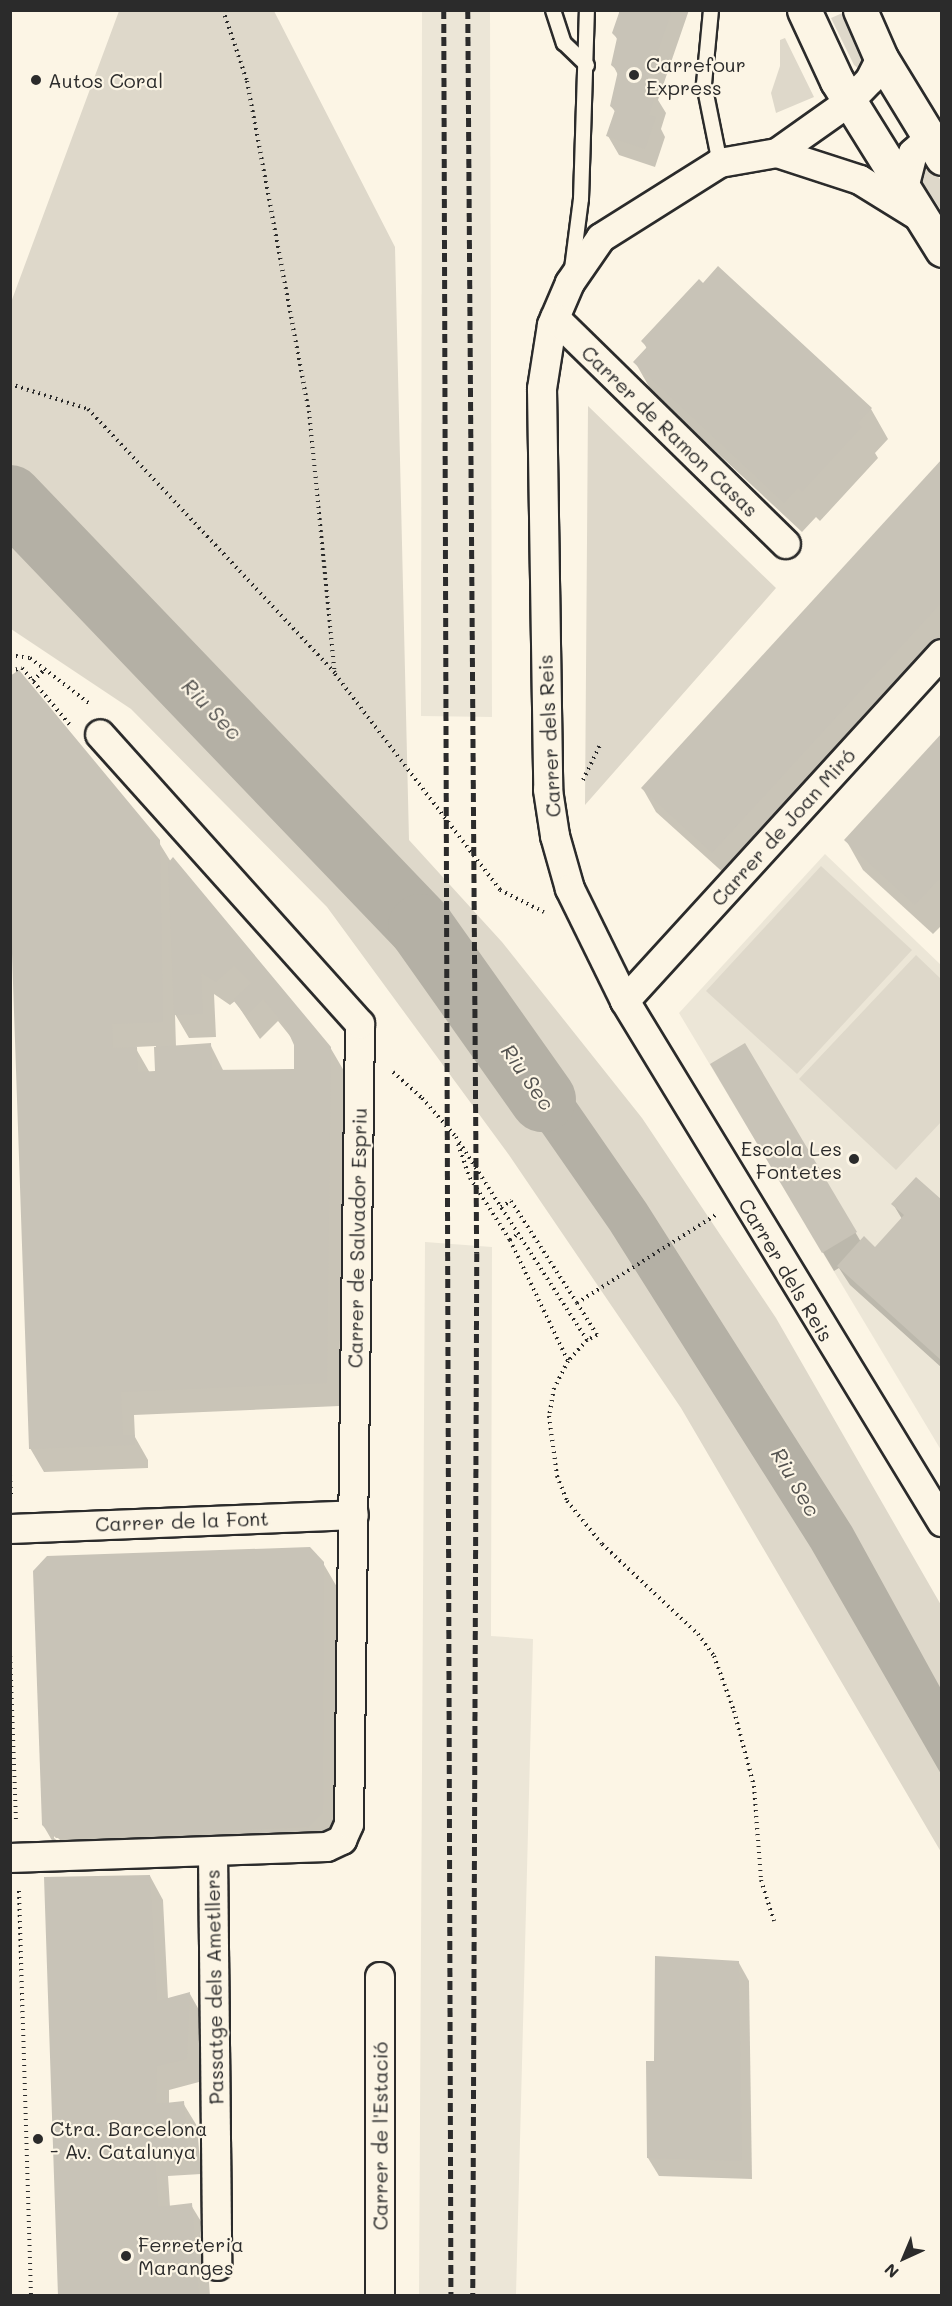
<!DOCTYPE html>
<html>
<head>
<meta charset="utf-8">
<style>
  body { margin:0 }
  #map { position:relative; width:952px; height:2306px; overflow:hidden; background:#fcf5e5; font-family:Mali,sans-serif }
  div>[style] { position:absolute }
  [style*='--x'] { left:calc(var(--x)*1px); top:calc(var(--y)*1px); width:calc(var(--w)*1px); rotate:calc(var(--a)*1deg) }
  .built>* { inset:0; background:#ece6d7 }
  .green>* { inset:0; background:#ded8ca }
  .water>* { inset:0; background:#b4b0a5 }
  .shadow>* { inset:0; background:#0003 }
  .river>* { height:66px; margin:-33px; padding:0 33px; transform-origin:33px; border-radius:33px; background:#b4b0a5 }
  .building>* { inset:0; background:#c8c3b7 }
  .path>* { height:4px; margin-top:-2px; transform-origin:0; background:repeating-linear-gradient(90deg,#2b2b2b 0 1.5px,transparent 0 6px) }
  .roads { filter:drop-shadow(2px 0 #2b2b2b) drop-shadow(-2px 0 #2b2b2b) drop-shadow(0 2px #2b2b2b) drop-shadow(0 -2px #2b2b2b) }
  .service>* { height:14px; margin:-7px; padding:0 7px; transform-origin:7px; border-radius:7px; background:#fcf5e5 }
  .minor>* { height:28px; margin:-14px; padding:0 14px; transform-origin:14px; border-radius:14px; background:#fcf5e5 }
  .tertiary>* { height:33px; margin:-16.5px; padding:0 16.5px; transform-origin:16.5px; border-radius:16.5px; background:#fcf5e5 }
  .rail>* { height:4.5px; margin-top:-2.25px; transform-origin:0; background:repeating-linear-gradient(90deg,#2b2b2b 0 9px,transparent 0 13.5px) }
  .dots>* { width:16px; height:16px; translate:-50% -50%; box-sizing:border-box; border:3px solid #fcf5e5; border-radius:50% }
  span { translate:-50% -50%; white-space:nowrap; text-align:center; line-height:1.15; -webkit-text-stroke:4.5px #fcf5e5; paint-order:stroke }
  .poi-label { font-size:20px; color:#2b2b2b }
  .left { translate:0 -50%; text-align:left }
  .right { translate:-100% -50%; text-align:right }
  .street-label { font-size:20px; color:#2b2b2b }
  .water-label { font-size:21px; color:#545350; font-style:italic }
  .frame { position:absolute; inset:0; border:12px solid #2b2b2b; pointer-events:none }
  .north { position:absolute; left:874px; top:2228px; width:60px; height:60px; -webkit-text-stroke:4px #fcf5e5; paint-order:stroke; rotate:224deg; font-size:16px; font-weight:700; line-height:24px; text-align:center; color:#2b2b2b }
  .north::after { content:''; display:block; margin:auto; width:21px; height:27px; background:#2b2b2b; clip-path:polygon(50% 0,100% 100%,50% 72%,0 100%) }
</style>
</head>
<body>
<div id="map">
  <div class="built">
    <i style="clip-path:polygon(422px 11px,490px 11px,492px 717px,421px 716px)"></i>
    <i style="clip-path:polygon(825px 854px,941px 965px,941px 1450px,679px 1013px)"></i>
    <i style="clip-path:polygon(425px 1242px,492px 1247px,491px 1636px,533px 1639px,516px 2295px,419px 2295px)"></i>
  </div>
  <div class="green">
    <i style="clip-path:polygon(119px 11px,274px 11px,395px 247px,409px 840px,502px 942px,642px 1118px,776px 1318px,941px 1605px,941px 1852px,681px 1408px,509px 1155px,327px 907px,131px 709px,11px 629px,10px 305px)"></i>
    <i style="clip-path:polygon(847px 11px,870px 58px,860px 70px,854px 65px,831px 18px)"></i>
    <i style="clip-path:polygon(785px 38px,814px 97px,776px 113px,771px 93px,780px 66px,780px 40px)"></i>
    <i style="clip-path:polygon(920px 170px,934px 170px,941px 181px,941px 210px,917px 175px)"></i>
    <i style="clip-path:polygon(588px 406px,776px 588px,585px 805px,588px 407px)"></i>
    <i style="clip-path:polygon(821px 866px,912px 950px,797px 1074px,706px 991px)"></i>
    <i style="clip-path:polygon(916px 955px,941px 979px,941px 1122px,896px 1170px,799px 1079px)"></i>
  </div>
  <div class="water">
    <i style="clip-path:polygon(491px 979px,646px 1203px,852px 1527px,941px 1689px,941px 1774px,811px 1548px,610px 1230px,489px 1056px)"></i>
  </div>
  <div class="shadow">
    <i style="clip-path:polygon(618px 10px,689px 10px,658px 100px,666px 113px,661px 129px,665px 137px,655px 167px,619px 155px,608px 136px,616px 113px,611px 106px,618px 75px,613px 65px,618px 41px,614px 33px,620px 15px)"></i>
    <i style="clip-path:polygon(703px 285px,871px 409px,888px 439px,875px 453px,878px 458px,820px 521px,816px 517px,802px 532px,652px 392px,635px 362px,647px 349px,643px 341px)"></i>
    <i style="clip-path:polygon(942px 461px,942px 640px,727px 876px,656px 812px,643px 789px)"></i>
    <i style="clip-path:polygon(942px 735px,942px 925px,933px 934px,863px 870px,846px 840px)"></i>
    <i style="clip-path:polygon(evenodd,158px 841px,171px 862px,330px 1047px,344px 1071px,339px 1406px,134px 1415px,135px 1437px,148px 1460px,148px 1468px,44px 1472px,30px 1448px,10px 850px,158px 841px,214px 994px,230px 1005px,235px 1001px,260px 1039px,278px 1021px,294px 1041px,295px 1071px,224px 1072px,210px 1044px,176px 1047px,175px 1014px,189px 1038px,216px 1037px,214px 994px,158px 841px,156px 1046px,156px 1073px,150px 1073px,135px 1047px,156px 1046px)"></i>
    <i style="clip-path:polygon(745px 1045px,861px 1242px,876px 1249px,902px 1219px,893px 1204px,942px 1202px,942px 1368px,850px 1285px,839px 1268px,834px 1271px,712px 1065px)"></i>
    <i style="clip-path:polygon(evenodd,323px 1563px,337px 1587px,336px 1836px,57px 1849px,43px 1825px,323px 1563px,54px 1834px,62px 1842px,61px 1844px,54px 1838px,54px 1834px)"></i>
    <i style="clip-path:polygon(150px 1876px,163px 1900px,168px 1999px,190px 1994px,203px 2017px,199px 2082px,169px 2090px,169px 2105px,183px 2103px,197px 2126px,201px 2174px,168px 2176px,170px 2207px,191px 2205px,205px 2228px,210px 2296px,60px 2296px)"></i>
    <i style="clip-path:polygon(739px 1963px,749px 1981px,752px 2179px,659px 2176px,648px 2158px,656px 2062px)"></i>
  </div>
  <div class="river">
    <i style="--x:10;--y:498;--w:594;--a:46.23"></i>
    <i style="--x:421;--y:927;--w:211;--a:54.7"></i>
  </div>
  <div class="building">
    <i style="clip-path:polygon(620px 10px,672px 10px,645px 89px,656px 93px,649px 115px,656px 117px,645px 149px,606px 136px,615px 110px,610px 106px,618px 71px,611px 65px,617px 38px,612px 33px)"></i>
    <i style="clip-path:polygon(718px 266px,872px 408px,858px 423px,862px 427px,802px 492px,798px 488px,784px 503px,633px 362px,647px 347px,641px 341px,699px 279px,703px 283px)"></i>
    <i style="clip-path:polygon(942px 459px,942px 602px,712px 853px,641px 788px)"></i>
    <i style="clip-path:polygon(19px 670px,160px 840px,163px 1022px,112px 1024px,113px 1048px,137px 1047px,138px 1072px,155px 1071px,154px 1047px,211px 1043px,212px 1070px,294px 1069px,294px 1045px,286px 1027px,263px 999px,246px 1016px,233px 1000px,251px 983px,234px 966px,216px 982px,201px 973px,203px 1014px,174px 1015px,168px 863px,173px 857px,331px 1047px,327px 1383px,121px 1392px,123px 1435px,135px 1435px,135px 1445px,29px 1449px,10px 895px,10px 676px)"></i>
    <i style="clip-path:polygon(942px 733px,942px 876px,915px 905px,844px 840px)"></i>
    <i style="clip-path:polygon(745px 1043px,857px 1232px,822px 1253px,710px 1064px)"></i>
    <i style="clip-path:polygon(916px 1177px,942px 1200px,942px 1361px,837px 1266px,864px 1236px,875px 1247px,904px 1215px,891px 1204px)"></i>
    <i style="clip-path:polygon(310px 1547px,324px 1562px,323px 1813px,309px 1827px,56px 1838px,42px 1825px,33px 1571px,47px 1556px)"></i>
    <i style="clip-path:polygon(150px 1875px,157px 2001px,190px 1992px,187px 2059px,157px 2066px,156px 2104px,184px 2101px,188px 2151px,155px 2153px,158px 2207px,192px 2203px,199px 2296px,58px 2296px,44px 1877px)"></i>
    <i style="clip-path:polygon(655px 1956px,739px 1961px,742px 2161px,647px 2158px,646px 2061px,654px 2061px)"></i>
  </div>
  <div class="path">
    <i style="--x:223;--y:10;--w:75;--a:71.3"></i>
    <i style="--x:247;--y:81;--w:336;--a:79.4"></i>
    <i style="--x:309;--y:411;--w:264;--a:84.4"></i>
    <i style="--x:335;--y:674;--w:272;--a:52.6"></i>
    <i style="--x:500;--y:890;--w:49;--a:26.6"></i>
    <i style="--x:10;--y:384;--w:82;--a:17.8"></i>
    <i style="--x:88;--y:409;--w:362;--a:46.9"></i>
    <i style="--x:10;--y:655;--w:20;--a:9"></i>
    <i style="--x:30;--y:658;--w:76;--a:37.5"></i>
    <i style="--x:10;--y:671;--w:12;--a:-14"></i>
    <i style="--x:22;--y:668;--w:75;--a:49.9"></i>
    <i style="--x:33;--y:681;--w:17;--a:-45"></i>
    <i style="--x:583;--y:780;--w:39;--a:-64"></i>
    <i style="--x:393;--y:1072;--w:39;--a:42"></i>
    <i style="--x:422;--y:1098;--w:52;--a:48.9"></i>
    <i style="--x:456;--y:1137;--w:83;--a:57.3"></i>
    <i style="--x:458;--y:1144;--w:36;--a:71"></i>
    <i style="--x:470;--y:1178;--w:74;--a:57.2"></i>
    <i style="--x:510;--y:1240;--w:10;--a:-37"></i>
    <i style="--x:511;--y:1201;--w:121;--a:57.1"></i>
    <i style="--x:577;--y:1303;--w:38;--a:58"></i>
    <i style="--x:597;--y:1335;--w:11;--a:153"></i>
    <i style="--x:587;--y:1340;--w:158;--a:-122.9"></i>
    <i style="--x:501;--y:1207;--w:12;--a:-31"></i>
    <i style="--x:510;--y:1240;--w:134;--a:64.4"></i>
    <i style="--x:577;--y:1303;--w:166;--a:-32.4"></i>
    <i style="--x:587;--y:1340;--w:28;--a:132"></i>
    <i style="--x:568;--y:1361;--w:30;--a:117"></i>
    <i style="--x:554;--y:1388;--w:28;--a:100"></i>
    <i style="--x:549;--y:1416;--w:61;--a:82.4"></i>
    <i style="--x:557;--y:1476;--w:27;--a:68"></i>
    <i style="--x:567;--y:1501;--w:55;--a:50.9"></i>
    <i style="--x:602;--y:1544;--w:132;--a:43.2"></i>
    <i style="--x:698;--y:1634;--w:27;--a:54"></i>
    <i style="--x:714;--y:1656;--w:59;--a:70"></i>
    <i style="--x:734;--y:1711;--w:78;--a:75.1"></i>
    <i style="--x:754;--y:1786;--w:94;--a:85.7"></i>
    <i style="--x:761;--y:1880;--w:43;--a:72.4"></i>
    <i style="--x:10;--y:1475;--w:20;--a:87"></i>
    <i style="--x:10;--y:1650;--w:174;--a:88"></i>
    <i style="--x:19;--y:1891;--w:405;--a:88.3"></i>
  </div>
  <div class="roads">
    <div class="service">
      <i style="--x:553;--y:10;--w:35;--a:72"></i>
      <i style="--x:564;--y:43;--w:32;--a:44"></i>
      <i style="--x:711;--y:10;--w:74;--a:95.4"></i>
      <i style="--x:704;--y:84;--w:81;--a:78.6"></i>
      <i style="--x:572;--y:269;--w:71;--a:-82.7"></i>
      <i style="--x:581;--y:199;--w:189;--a:-88.2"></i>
    </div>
    <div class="minor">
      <i style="--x:881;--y:58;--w:25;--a:117"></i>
      <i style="--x:870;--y:80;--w:30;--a:134"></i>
      <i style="--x:849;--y:102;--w:88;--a:144.7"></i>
      <i style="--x:777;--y:153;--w:58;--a:170"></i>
      <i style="--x:720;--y:163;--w:141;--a:147.8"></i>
      <i style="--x:601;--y:238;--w:55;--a:124.6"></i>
      <i style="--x:570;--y:283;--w:46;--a:113.2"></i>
      <i style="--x:552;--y:325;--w:65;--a:98.9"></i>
      <i style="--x:542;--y:389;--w:401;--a:89.1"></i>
      <i style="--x:548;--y:790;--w:47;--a:81.3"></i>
      <i style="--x:555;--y:836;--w:55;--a:74.2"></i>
      <i style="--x:570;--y:889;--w:125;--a:63.8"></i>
      <i style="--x:625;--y:1001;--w:610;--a:58.68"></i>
      <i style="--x:777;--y:153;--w:87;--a:18"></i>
      <i style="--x:860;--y:180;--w:68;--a:31.8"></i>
      <i style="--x:903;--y:192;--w:40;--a:-75.6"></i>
      <i style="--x:913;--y:153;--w:11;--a:-41"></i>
      <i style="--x:921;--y:146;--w:21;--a:-5"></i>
      <i style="--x:555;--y:318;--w:323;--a:44.4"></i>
      <i style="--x:625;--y:1001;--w:470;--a:-47.6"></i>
      <i style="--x:10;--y:1529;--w:344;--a:-2.3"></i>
      <i style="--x:213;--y:1852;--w:414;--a:89.4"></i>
      <i style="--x:10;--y:1858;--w:317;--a:-2"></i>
      <i style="--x:327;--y:1847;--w:17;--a:-25"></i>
      <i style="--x:342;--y:1840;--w:17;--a:-66"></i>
      <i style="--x:349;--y:1824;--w:800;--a:-89.21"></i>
      <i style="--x:360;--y:1024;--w:389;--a:-131.9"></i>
      <i style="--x:380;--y:2296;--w:319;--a:-90"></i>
    </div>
    <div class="tertiary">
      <i style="--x:804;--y:10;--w:78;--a:65.1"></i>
      <i style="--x:837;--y:81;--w:199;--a:58.1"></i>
      <i style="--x:860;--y:10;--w:52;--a:66.4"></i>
      <i style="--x:881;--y:58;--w:117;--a:58.6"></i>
    </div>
  </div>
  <div class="rail">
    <i style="--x:444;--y:10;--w:2286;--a:89.82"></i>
    <i style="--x:468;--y:10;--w:1243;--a:89.59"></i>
    <i style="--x:477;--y:1253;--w:1043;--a:90.22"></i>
  </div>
  <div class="dots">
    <i style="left:634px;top:75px;background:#2b2b2b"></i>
    <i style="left:36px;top:80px;background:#2b2b2b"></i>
    <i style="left:854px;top:1159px;background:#2b2b2b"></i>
    <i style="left:38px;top:2139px;background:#2b2b2b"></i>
    <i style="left:126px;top:2256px;background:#2b2b2b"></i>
  </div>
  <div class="poi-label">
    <span class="left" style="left:646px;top:76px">Carrefour<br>Express</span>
    <span class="left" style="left:48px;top:80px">Autos Coral</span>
    <span class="right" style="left:842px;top:1160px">Escola Les<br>Fontetes</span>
    <span class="left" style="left:50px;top:2140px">Ctra. Barcelona<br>- Av. Catalunya</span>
    <span class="left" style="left:138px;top:2256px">Ferreteria<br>Maranges</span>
  </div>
  <div class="street-label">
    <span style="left:670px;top:431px;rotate:44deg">Carrer de Ramon Casas</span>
    <span style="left:549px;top:736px;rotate:-93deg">Carrer dels Reis</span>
    <span style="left:783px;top:827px;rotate:-48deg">Carrer de Joan Miró</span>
    <span style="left:357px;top:1238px;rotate:-89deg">Carrer de Salvador Espriu</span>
    <span style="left:786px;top:1270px;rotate:59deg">Carrer dels Reis</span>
    <span style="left:182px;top:1521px;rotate:-2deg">Carrer de la Font</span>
    <span style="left:214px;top:1987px;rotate:-91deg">Passatge dels Ametllers</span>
    <span style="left:380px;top:2136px;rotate:-90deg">Carrer de l'Estació</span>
  </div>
  <div class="water-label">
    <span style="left:212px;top:709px;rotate:46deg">Riu Sec</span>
    <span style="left:528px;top:1077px;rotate:55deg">Riu Sec</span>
    <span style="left:796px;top:1482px;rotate:60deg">Riu Sec</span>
  </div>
  <div class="frame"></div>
  <div class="north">N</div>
</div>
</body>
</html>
